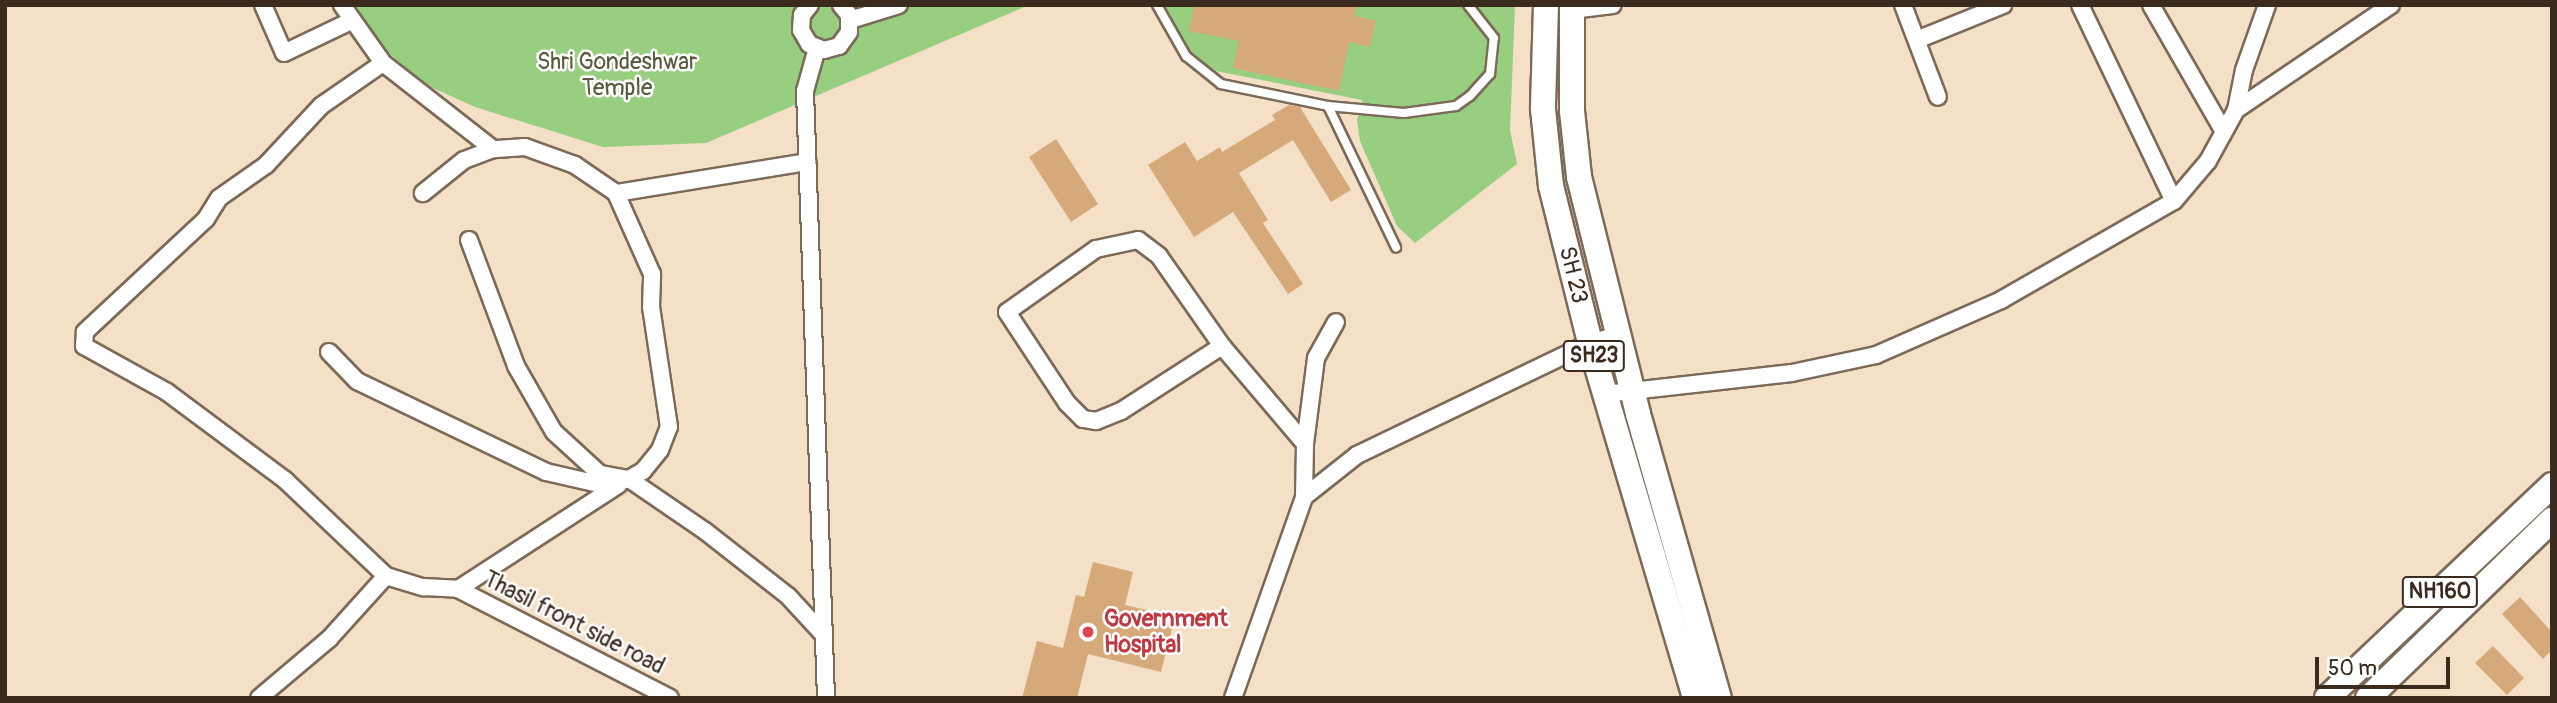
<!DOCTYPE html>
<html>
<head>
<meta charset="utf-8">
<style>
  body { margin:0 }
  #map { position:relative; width:2557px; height:703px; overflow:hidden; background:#f4e0c6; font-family:Pangolin,sans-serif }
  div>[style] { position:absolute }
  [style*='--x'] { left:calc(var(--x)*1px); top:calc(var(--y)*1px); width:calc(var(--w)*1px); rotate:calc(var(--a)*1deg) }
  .green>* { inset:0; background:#98ce7f }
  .building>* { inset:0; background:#d6a97a }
  .roads { filter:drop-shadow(2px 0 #7c6a59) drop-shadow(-2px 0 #7c6a59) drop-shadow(0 2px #7c6a59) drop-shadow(0 -2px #7c6a59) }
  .lane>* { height:8px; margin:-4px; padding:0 4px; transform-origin:4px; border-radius:4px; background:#fff }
  .street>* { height:16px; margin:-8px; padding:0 8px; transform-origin:8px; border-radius:8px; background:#fff }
  .primary>* { height:24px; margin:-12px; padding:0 12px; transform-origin:12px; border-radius:12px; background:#fff }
  .dots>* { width:19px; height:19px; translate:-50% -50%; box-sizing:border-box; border:4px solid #fff; border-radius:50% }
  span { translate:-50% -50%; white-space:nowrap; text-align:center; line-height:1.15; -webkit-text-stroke:5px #fff; paint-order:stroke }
  .shield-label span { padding:2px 5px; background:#fff; border:2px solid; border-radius:5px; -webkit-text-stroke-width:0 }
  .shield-label { font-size:21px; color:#3b2a1e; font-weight:700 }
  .park-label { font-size:23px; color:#575b3b }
  .street-label { font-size:23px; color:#3b2a1e }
  .health-label { font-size:23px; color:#be3a42; font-weight:700 }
  .left { translate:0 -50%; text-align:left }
  .frame { position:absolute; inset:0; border:7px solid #3b2a1e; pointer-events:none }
  .scale { position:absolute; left:2315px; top:657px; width:135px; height:32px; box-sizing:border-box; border:4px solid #3b2a1e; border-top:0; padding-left:9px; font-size:21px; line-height:24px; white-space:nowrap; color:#3b2a1e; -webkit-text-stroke:5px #fff; paint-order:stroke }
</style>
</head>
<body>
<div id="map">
  <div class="green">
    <i style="clip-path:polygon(353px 5px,1029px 5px,706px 143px,603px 147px,475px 107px,422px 83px,377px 42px)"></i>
    <i style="clip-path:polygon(1163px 5px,1515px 5px,1510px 130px,1517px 164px,1415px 243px,1397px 226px,1360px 141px,1357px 120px,1362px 100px,1216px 71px,1186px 50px)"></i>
  </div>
  <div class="building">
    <i style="clip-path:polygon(1194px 5px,1357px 5px,1355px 16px,1376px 21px,1370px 47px,1349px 42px,1339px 91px,1233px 68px,1239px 41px,1189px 31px)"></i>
    <i style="clip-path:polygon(1289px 105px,1300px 107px,1351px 190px,1331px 202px,1293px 140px,1239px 173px,1268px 220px,1263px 223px,1303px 284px,1288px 294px,1233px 212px,1194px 237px,1148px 165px,1185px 142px,1197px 161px,1220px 147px,1222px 152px,1275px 120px,1272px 115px)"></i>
    <i style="clip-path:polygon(1056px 139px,1098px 204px,1071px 222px,1029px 157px)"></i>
    <i style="clip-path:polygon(1093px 562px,1133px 572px,1125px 605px,1175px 617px,1161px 672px,1088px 654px,1077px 698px,1022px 698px,1037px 641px,1063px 648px,1076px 595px,1084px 597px)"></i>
    <i style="clip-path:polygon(2520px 597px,2552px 632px,2552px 650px,2543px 659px,2502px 614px)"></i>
    <i style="clip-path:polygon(2493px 646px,2524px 678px,2507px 695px,2475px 663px)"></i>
  </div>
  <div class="roads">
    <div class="lane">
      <i style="--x:1157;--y:5;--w:59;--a:60.4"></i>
      <i style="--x:1186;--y:56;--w:45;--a:38.7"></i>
      <i style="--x:1221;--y:84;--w:109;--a:11.6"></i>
      <i style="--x:1328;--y:106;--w:157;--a:64.3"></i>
      <i style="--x:1328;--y:106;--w:76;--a:5.3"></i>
      <i style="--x:1404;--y:113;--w:52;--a:-7.7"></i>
      <i style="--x:1456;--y:106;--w:17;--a:-36"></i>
      <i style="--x:1470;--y:96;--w:30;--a:-48"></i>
      <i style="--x:1490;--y:74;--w:36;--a:-84"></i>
      <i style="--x:1494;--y:38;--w:42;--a:-128.2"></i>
    </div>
    <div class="street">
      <i style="--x:263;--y:5;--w:52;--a:66.4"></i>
      <i style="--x:284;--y:53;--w:76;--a:-25.6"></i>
      <i style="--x:342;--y:5;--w:71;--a:54.7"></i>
      <i style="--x:383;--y:63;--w:140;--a:38"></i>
      <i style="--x:810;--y:5;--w:13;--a:129"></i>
      <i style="--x:802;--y:15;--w:15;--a:94"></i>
      <i style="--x:801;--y:30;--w:16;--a:60"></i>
      <i style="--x:809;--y:44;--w:16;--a:22"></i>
      <i style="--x:824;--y:50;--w:16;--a:-15"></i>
      <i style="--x:839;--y:46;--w:17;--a:-54"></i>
      <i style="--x:849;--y:32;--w:17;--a:-90"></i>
      <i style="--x:849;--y:15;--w:13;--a:-129"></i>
      <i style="--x:1903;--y:5;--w:98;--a:69.2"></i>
      <i style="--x:2080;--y:5;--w:217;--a:64.4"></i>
      <i style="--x:2151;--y:5;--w:146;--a:60.1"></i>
      <i style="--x:1572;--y:10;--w:41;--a:-7"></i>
      <i style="--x:850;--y:20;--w:51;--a:-17"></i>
      <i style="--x:1919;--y:39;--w:91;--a:-22"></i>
      <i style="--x:817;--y:48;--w:45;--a:105.6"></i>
      <i style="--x:805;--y:91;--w:607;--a:88.02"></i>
      <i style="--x:383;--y:63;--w:75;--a:145.3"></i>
      <i style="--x:321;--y:106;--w:81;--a:133"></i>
      <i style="--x:266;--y:165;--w:57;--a:144.9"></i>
      <i style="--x:219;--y:198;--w:25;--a:122"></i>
      <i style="--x:206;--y:219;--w:166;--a:137"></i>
      <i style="--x:85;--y:332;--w:14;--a:94"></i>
      <i style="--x:84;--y:346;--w:95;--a:29"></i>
      <i style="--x:167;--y:392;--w:147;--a:36.7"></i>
      <i style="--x:285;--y:480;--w:139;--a:43.5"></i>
      <i style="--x:2236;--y:110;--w:41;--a:-78.7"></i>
      <i style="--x:2244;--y:70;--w:69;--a:-70.5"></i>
      <i style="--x:616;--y:193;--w:194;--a:-9.2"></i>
      <i style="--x:469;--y:240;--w:134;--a:69.5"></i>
      <i style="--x:516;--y:366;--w:76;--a:60.1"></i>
      <i style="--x:554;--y:432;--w:62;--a:42.4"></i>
      <i style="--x:600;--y:474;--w:29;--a:10"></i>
      <i style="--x:629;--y:479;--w:92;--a:34.4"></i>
      <i style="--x:705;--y:531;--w:105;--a:38.1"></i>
      <i style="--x:788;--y:596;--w:53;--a:47.3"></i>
      <i style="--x:1222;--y:346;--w:120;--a:147.2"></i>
      <i style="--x:1121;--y:411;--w:27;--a:158"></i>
      <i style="--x:1096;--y:421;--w:13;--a:-171"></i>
      <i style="--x:1083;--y:419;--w:23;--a:-135"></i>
      <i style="--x:1067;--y:403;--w:109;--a:-123.4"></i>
      <i style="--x:1007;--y:312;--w:109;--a:-35.3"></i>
      <i style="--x:1096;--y:249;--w:43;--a:-12.1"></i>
      <i style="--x:1138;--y:240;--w:26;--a:37"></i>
      <i style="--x:1159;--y:256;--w:110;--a:55"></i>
      <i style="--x:1222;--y:346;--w:128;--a:49.7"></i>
      <i style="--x:329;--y:352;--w:40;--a:46"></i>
      <i style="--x:357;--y:381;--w:210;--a:25.7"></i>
      <i style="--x:546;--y:472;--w:54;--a:12.8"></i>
      <i style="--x:599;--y:484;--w:30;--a:-9"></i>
      <i style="--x:629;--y:479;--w:16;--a:-30"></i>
      <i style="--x:643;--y:471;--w:27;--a:-51"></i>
      <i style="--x:660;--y:450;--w:25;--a:-69"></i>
      <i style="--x:669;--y:427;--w:121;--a:-98.5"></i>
      <i style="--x:651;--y:307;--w:33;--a:-88"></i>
      <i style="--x:652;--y:274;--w:89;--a:-114"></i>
      <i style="--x:616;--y:193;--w:50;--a:-145.7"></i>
      <i style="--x:575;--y:165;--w:53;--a:-160.2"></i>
      <i style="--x:525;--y:147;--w:32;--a:176"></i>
      <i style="--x:493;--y:149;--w:31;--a:159"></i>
      <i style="--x:464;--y:160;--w:53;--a:141.2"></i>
      <i style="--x:1605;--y:394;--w:188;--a:-6.4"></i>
      <i style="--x:1792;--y:373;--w:86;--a:-12.1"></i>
      <i style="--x:1876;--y:355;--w:137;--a:-23.7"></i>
      <i style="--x:2001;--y:300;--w:199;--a:-29.8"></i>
      <i style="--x:2174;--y:201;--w:52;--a:-49.6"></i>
      <i style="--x:2208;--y:161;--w:58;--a:-61.2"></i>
      <i style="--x:2236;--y:110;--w:187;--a:-34.1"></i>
      <i style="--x:1304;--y:497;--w:53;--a:-88.9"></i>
      <i style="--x:1305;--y:444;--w:87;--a:-82.7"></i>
      <i style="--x:1316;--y:358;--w:41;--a:-60.9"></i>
      <i style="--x:458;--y:589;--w:238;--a:27.2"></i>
      <i style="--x:259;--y:698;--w:92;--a:-40.1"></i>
      <i style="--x:329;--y:639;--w:85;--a:-47.9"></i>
      <i style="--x:386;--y:576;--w:39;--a:17"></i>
      <i style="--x:423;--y:587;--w:35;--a:3"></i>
      <i style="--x:458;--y:589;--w:191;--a:-33"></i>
      <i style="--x:1233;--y:698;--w:213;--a:-70.5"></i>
      <i style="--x:1304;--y:497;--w:68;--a:-38.4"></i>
      <i style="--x:1357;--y:455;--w:259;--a:-25.7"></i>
      <i style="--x:1590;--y:343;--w:29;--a:-16"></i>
    </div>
    <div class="primary">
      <i style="--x:1546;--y:5;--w:104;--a:91.7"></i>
      <i style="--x:1543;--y:109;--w:77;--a:84.1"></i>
      <i style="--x:1551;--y:186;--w:162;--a:76"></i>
      <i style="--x:1590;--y:343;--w:370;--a:73.5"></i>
      <i style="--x:1572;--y:5;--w:106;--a:90"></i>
      <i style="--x:1572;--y:111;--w:66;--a:83.9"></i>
      <i style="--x:1579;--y:177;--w:244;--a:76"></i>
      <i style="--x:1638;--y:414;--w:295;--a:74.1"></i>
      <i style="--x:2327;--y:698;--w:310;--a:-43.4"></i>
      <i style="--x:2368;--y:698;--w:256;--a:-44.1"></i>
    </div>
  </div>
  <div class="dots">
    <i style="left:1088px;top:632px;background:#e0444e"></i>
  </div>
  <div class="shield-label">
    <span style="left:1594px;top:356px">SH23</span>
    <span style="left:2440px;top:592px">NH160</span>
  </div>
  <div class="park-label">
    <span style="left:617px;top:75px">Shri Gondeshwar<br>Temple</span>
  </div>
  <div class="street-label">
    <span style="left:1573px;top:275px;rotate:76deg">SH 23</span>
    <span style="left:574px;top:623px;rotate:27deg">Thasil front side road</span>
  </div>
  <div class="health-label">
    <span class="left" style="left:1104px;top:632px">Government<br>Hospital</span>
  </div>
  <div class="frame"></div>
  <div class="scale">50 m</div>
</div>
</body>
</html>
